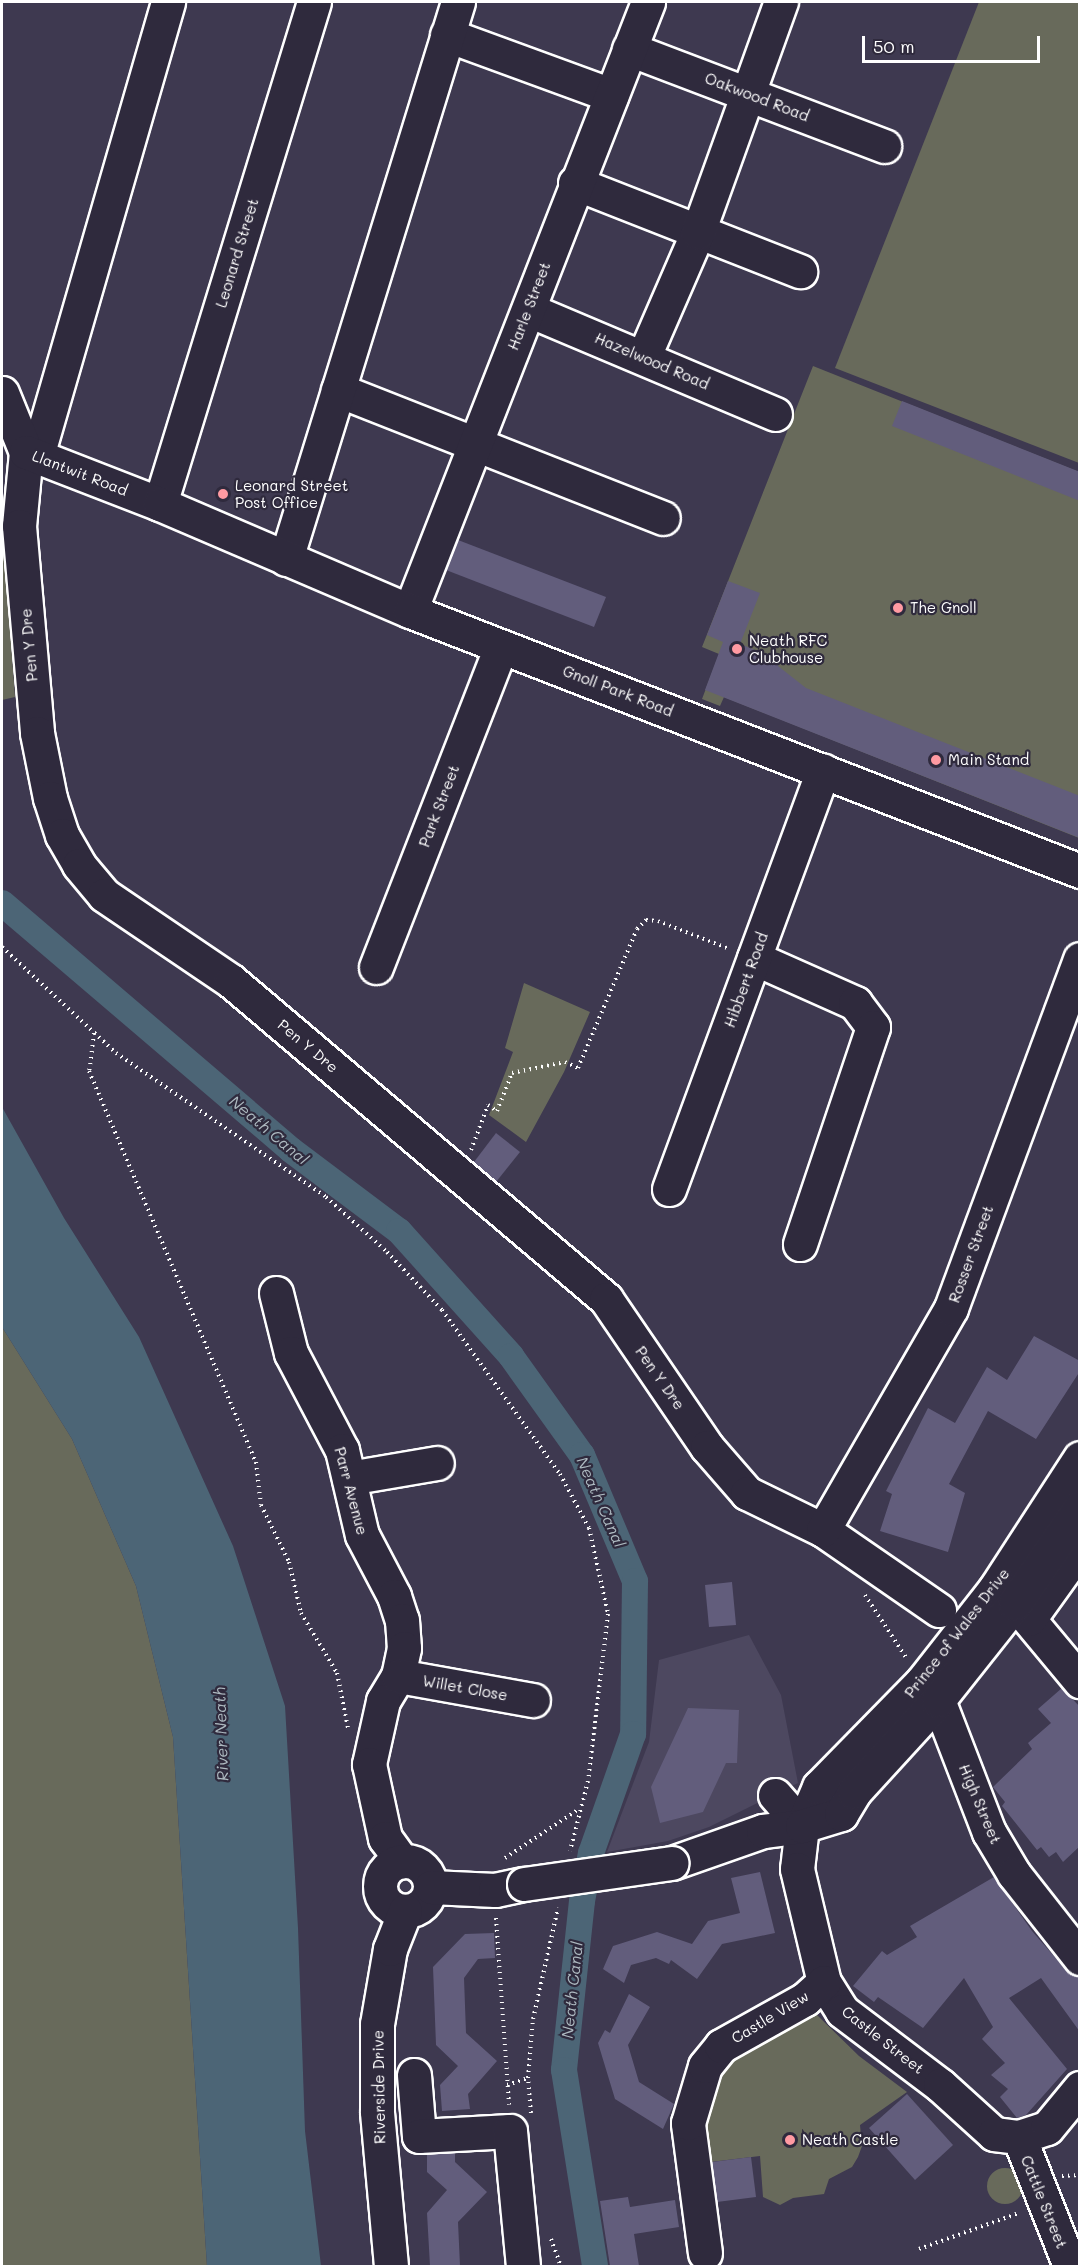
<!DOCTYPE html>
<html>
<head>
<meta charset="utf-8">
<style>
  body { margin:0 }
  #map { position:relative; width:1081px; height:2268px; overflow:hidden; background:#3e3950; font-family:Mali,sans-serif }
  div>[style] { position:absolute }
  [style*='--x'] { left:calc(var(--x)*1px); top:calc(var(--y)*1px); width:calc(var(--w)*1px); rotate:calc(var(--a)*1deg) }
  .built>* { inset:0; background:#4d4860 }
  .green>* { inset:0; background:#686a5b }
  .round { border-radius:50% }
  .water>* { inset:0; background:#4c6576 }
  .canal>* { height:26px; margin:-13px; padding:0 13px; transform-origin:13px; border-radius:13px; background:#4c6576 }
  .building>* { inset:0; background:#625d7c }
  .path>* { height:4px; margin-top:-2px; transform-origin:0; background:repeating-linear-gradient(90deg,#fff 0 1.5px,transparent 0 6px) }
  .roads { filter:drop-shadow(2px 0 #fff) drop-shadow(-2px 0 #fff) drop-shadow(0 2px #fff) drop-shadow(0 -2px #fff) }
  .minor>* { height:33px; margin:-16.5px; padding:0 16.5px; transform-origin:16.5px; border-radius:16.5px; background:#2f2a3d }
  .major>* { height:33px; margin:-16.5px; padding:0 16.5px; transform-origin:16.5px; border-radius:16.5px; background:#2f2a3d }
  .major>.ring { margin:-16.5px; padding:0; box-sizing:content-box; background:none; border:33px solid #2f2a3d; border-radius:50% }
  .bridges { filter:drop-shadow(2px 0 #fff) drop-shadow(-2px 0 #fff) drop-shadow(0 2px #fff) drop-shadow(0 -2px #fff) }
  .major-bridge>* { height:33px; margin:-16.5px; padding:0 16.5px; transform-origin:16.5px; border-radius:16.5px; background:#2f2a3d }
  .dots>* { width:16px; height:16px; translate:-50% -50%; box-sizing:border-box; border:3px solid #2f2a3d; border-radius:50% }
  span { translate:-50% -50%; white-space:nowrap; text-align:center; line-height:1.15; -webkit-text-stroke:4.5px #2f2a3d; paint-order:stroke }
  .street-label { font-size:15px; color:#fff }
  .poi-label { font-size:15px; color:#fff }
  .left { translate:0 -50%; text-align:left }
  .water-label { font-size:16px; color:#aebac1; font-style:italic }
  .frame { position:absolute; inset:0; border:3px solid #fff; pointer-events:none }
  .scale { position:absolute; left:862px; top:36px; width:178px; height:27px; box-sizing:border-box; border:3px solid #fff; border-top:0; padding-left:8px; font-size:18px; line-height:21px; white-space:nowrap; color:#fff; -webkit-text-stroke:4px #2f2a3d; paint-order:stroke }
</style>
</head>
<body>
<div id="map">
  <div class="built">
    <i style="clip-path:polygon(749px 1635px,781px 1695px,798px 1783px,709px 1827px,668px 1841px,607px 1852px,649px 1742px,659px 1660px)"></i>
  </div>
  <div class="green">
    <i style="clip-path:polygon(979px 2px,1079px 2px,1079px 463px,835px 368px)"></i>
    <i style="clip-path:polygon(813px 366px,1079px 472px,1079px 838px,724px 697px,720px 706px,702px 699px,719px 654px,702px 647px)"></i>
    <i style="clip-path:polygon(2px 519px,15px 697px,2px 700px)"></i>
    <i style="clip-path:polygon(524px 983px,590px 1012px,564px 1072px,526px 1142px,489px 1115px,513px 1052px,505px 1048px)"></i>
    <i style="clip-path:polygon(2px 1327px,72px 1439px,136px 1586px,173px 1737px,207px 2266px,2px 2266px)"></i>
    <i style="clip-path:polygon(806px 2014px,816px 2014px,859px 2056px,907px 2092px,860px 2125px,862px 2146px,858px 2157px,852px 2167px,829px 2179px,824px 2194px,793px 2198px,780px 2205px,763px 2197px,760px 2156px,702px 2163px,707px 2081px,726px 2052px)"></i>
    <i class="round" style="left:987px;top:2168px;width:36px;height:36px"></i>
  </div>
  <div class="water">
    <i style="clip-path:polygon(2px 1107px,64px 1218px,139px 1337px,233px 1546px,285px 1706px,298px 1928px,305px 2131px,321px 2266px,207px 2266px,173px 1737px,136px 1586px,72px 1439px,2px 1327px)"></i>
  </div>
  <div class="canal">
    <i style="--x:2;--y:903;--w:380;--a:40.5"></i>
    <i style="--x:291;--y:1150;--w:135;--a:36.9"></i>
    <i style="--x:399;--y:1231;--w:168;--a:48.1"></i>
    <i style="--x:511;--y:1356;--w:122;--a:54.4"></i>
    <i style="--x:582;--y:1455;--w:137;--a:67.2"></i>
    <i style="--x:635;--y:1581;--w:153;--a:90.7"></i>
    <i style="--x:633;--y:1734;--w:126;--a:109.4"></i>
    <i style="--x:591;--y:1853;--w:49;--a:100.6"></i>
    <i style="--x:582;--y:1901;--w:170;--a:96.1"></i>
    <i style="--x:564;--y:2070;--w:198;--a:81"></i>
  </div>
  <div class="building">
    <i style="clip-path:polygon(902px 401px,1080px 472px,1080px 501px,892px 426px)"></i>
    <i style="clip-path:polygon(458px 540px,606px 597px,594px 627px,446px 570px)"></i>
    <i style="clip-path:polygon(728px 581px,760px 593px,740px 644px,780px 660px,778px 666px,806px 688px,1080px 796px,1080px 838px,705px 690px,723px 642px,707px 635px)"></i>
    <i style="clip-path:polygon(496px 1133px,520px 1152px,496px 1182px,474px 1162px)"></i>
    <i style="clip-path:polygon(1034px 1336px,1080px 1361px,1080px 1371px,1036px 1439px,988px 1411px,949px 1484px,965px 1493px,948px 1552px,880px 1531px,892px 1494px,886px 1491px,928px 1408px,955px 1423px,987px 1367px,1007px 1380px)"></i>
    <i style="clip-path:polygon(732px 1582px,736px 1625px,709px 1627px,705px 1585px)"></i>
    <i style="clip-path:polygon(1062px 1688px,1080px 1707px,1080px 1846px,1063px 1862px,1056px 1852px,1049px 1857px,1041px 1847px,1037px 1850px,1002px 1806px,1005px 1802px,993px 1787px,1032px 1749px,1028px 1743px,1051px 1723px,1038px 1709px)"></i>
    <i style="clip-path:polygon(688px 1708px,739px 1710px,737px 1763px,726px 1763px,703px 1812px,660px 1823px,651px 1787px)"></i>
    <i style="clip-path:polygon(760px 1872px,775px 1933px,722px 1944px,697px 1979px,671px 1960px,669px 1964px,656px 1958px,631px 1965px,624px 1983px,603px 1969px,613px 1946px,657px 1932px,692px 1944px,708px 1921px,740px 1913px,731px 1878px)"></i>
    <i style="clip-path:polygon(994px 1877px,1032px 1931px,1066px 1970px,1080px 1976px,1080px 2032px,1041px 1978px,1009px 1998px,1067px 2069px,1026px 2115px,1017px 2118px,1000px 2097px,1008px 2089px,991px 2075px,1005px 2063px,982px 2039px,993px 2027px,964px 1978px,923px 2028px,878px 1997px,874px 2002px,853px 1986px,882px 1951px,887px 1955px,917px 1937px,910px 1926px)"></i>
    <i style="clip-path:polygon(494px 1933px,495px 1958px,478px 1959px,464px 1978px,466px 2033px,497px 2061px,468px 2094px,470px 2109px,442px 2111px,440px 2085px,458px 2066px,436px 2045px,433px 1967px,465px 1934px)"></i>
    <i style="clip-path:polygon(629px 1994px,650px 2007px,628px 2045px,639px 2082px,674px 2104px,663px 2129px,615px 2099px,598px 2043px,605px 2030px,610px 2033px)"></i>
    <i style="clip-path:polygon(907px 2094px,953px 2145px,915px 2180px,869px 2128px)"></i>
    <i style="clip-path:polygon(455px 2153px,455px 2162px,487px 2192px,458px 2222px,460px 2266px,430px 2266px,427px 2213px,447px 2190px,427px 2172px,427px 2154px)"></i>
    <i style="clip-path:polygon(751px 2157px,756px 2197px,717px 2202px,712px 2162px)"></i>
    <i style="clip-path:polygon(628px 2197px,630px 2207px,675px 2200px,679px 2227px,634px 2234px,639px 2266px,610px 2266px,600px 2201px)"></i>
  </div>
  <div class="path">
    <i style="--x:2;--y:947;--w:156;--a:42.9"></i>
    <i style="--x:116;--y:1053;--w:255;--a:34.4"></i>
    <i style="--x:326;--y:1197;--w:82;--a:42"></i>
    <i style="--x:387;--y:1252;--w:80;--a:46.5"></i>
    <i style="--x:442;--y:1310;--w:202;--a:54.3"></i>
    <i style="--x:560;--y:1474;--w:61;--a:61.8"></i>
    <i style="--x:589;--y:1528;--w:88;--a:77.5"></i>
    <i style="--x:608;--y:1614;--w:168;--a:96.8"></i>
    <i style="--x:588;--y:1781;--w:72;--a:104.4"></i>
    <i style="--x:94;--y:1033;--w:38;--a:97"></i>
    <i style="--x:89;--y:1071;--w:425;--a:66.9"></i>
    <i style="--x:256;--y:1462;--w:43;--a:83.4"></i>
    <i style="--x:261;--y:1505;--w:64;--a:63.8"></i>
    <i style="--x:289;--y:1562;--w:52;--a:76.8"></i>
    <i style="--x:301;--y:1613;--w:70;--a:59"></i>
    <i style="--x:337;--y:1673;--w:56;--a:78.7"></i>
    <i style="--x:471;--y:1150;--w:48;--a:-69.3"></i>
    <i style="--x:488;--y:1105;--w:11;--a:34"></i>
    <i style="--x:497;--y:1111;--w:41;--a:-68.5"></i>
    <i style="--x:512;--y:1073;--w:54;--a:-11.7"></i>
    <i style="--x:565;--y:1062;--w:14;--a:25"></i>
    <i style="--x:578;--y:1068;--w:151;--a:-67"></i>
    <i style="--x:637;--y:929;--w:13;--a:-45"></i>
    <i style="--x:646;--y:920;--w:12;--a:5"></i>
    <i style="--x:658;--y:921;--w:74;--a:21.4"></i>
    <i style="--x:865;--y:1595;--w:77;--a:56.7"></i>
    <i style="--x:505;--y:1858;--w:89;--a:-33.5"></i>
    <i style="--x:496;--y:1918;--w:187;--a:86"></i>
    <i style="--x:507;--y:2085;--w:22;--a:-18"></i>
    <i style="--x:531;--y:2113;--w:35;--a:-95"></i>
    <i style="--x:528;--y:2078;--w:59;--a:-85.2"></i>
    <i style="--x:533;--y:2019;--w:114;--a:-77.3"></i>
    <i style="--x:1062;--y:2176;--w:18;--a:-3"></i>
    <i style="--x:551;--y:2239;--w:29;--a:70"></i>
    <i style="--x:919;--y:2249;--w:106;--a:-19.8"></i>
  </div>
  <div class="roads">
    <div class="minor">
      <i style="--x:447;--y:35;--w:175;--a:20.1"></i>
      <i style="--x:629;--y:49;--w:273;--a:20.8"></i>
      <i style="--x:575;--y:183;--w:242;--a:21.4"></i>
      <i style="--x:529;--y:310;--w:267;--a:22.9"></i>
      <i style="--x:644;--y:356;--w:135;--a:-66.5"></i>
      <i style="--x:698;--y:232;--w:245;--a:-70.2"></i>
      <i style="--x:338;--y:390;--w:349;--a:21.5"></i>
      <i style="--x:26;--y:452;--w:74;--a:95.4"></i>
      <i style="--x:19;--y:526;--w:208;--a:85"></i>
      <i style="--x:37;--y:733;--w:66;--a:78.7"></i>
      <i style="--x:50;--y:798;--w:39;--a:72"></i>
      <i style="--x:62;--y:835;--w:34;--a:60"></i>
      <i style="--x:79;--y:865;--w:39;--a:50"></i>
      <i style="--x:104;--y:895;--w:153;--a:34.1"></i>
      <i style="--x:231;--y:981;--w:492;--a:40.3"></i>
      <i style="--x:606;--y:1299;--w:179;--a:55.7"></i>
      <i style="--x:707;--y:1447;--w:61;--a:49"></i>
      <i style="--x:747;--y:1493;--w:85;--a:26"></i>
      <i style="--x:823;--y:1530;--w:141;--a:34.6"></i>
      <i style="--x:37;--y:456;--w:473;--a:-73.9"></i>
      <i style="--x:160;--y:504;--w:525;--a:-72.95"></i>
      <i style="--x:286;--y:559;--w:583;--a:-72.84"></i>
      <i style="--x:410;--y:611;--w:654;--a:-68.65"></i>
      <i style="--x:754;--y:958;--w:111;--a:24"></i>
      <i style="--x:855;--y:1003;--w:30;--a:53"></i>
      <i style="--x:873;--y:1027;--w:229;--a:108.6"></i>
      <i style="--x:376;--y:967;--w:344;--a:-68.7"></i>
      <i style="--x:669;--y:1189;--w:446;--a:-69.8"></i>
      <i style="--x:276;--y:1293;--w:62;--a:76"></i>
      <i style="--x:291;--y:1353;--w:110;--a:62.3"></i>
      <i style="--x:342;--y:1450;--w:87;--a:76.8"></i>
      <i style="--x:362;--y:1535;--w:69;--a:62.3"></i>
      <i style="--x:394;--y:1596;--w:25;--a:72"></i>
      <i style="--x:402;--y:1620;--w:28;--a:86"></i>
      <i style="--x:404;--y:1648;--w:29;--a:102"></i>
      <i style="--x:398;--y:1676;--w:29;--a:121"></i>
      <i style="--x:383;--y:1701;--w:65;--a:102.5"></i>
      <i style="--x:369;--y:1764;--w:76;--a:77.8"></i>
      <i style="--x:385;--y:1838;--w:29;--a:54"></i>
      <i style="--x:349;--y:1478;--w:89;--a:-9.7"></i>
      <i style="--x:823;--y:1530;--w:256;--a:-60"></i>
      <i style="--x:951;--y:1308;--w:372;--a:-69.7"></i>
      <i style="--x:1015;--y:1603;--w:102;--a:50.2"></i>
      <i style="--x:1029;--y:1619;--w:87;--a:-54.3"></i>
      <i style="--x:398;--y:1676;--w:137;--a:10.1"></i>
      <i style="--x:938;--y:1700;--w:142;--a:68.9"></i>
      <i style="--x:989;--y:1832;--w:49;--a:59.2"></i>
      <i style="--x:1014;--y:1874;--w:107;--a:51.8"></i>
      <i style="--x:775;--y:1795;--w:41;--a:48.9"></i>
      <i style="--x:802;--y:1826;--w:43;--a:96.6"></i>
      <i style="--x:797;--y:1869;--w:116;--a:76.6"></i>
      <i style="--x:824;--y:1982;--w:34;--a:58"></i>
      <i style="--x:842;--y:2011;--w:123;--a:37.1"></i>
      <i style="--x:940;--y:2085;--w:73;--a:42.2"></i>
      <i style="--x:994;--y:2134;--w:25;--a:7"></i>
      <i style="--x:1019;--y:2137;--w:29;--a:-18"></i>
      <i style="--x:1047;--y:2128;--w:52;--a:-50.5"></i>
      <i style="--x:414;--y:2075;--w:61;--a:85.3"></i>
      <i style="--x:419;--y:2136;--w:91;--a:-3.1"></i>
      <i style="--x:510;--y:2131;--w:136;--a:84.5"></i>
      <i style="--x:1019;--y:2137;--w:139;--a:68.4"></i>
      <i style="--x:705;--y:2253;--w:131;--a:-97.5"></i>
      <i style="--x:688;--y:2123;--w:59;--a:-73.4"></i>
      <i style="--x:705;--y:2066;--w:26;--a:-51"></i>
      <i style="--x:721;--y:2046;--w:96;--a:-29.2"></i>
      <i style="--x:805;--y:1999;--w:25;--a:-42"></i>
    </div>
    <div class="major">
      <i style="--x:2;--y:393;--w:64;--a:67.9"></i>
      <i style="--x:26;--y:452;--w:144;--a:21.2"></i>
      <i style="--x:160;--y:504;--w:272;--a:23.2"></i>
      <i style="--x:410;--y:611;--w:719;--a:21.21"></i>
      <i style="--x:802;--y:1826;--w:43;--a:-66.4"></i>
      <i style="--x:819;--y:1787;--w:147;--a:-45.6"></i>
      <i style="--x:922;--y:1682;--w:118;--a:-51.9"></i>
      <i style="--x:995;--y:1589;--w:156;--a:-57"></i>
      <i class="ring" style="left:380px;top:1861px;width:17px;height:17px"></i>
      <i style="--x:672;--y:1863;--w:96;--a:-19.4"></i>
      <i style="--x:763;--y:1831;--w:39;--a:-7"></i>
      <i style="--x:802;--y:1826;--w:41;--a:-17.1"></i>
      <i style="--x:841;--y:1814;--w:26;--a:-59"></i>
      <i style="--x:854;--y:1792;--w:125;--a:-47.6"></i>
      <i style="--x:938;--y:1700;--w:124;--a:-51.6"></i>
      <i style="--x:1015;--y:1603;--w:115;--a:-55.6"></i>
      <i style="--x:431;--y:1887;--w:64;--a:2.7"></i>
      <i style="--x:495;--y:1890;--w:30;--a:-12"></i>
      <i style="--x:391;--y:2266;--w:156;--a:-95.2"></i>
      <i style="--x:377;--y:2111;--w:87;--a:-90"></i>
      <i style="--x:377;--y:2024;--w:76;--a:-80.2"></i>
      <i style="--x:390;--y:1949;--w:41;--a:-68.5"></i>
    </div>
  </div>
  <div class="bridges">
    <div class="major-bridge">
      <i style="--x:524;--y:1884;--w:149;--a:-8.1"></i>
    </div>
  </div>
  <div class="dots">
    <i style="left:223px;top:494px;background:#ff9aa2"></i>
    <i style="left:898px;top:608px;background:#ff9aa2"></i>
    <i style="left:737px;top:649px;background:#ff9aa2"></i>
    <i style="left:936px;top:760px;background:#ff9aa2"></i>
    <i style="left:790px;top:2140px;background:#ff9aa2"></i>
  </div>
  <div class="street-label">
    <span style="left:757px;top:97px;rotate:21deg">Oakwood Road</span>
    <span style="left:237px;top:253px;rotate:-73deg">Leonard Street</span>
    <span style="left:529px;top:306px;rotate:-69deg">Harle Street</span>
    <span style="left:652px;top:361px;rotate:23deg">Hazelwood Road</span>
    <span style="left:80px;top:473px;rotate:21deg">Llantwit Road</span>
    <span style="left:29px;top:645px;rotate:-95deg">Pen Y Dre</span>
    <span style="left:618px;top:691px;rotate:21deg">Gnoll Park Road</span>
    <span style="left:439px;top:806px;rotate:-69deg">Park Street</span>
    <span style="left:746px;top:980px;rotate:-70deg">Hibbert Road</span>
    <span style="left:308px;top:1046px;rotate:40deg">Pen Y Dre</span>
    <span style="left:971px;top:1254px;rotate:-70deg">Rosser Street</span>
    <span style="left:660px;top:1378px;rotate:55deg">Pen Y Dre</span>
    <span style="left:351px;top:1491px;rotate:75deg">Parr Avenue</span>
    <span style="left:957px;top:1633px;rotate:-52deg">Prince of Wales Drive</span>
    <span style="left:465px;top:1688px;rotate:10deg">Willet Close</span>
    <span style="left:980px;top:1804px;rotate:67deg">High Street</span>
    <span style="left:770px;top:2017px;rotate:-31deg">Castle View</span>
    <span style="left:883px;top:2040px;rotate:38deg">Castle Street</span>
    <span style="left:379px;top:2087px;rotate:-91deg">Riverside Drive</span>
    <span style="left:1044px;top:2202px;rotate:68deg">Cattle Street</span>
  </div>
  <div class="poi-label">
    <span class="left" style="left:235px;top:494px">Leonard Street<br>Post Office</span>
    <span class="left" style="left:910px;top:608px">The Gnoll</span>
    <span class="left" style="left:749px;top:649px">Neath RFC<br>Clubhouse</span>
    <span class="left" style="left:948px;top:760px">Main Stand</span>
    <span class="left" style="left:802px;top:2140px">Neath Castle</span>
  </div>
  <div class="water-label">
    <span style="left:269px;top:1130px;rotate:40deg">Neath Canal</span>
    <span style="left:601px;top:1502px;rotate:66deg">Neath Canal</span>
    <span style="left:221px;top:1734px;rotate:-92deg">River Neath</span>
    <span style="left:572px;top:1990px;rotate:-84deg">Neath Canal</span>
  </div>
  <div class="frame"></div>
  <div class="scale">50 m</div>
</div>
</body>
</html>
